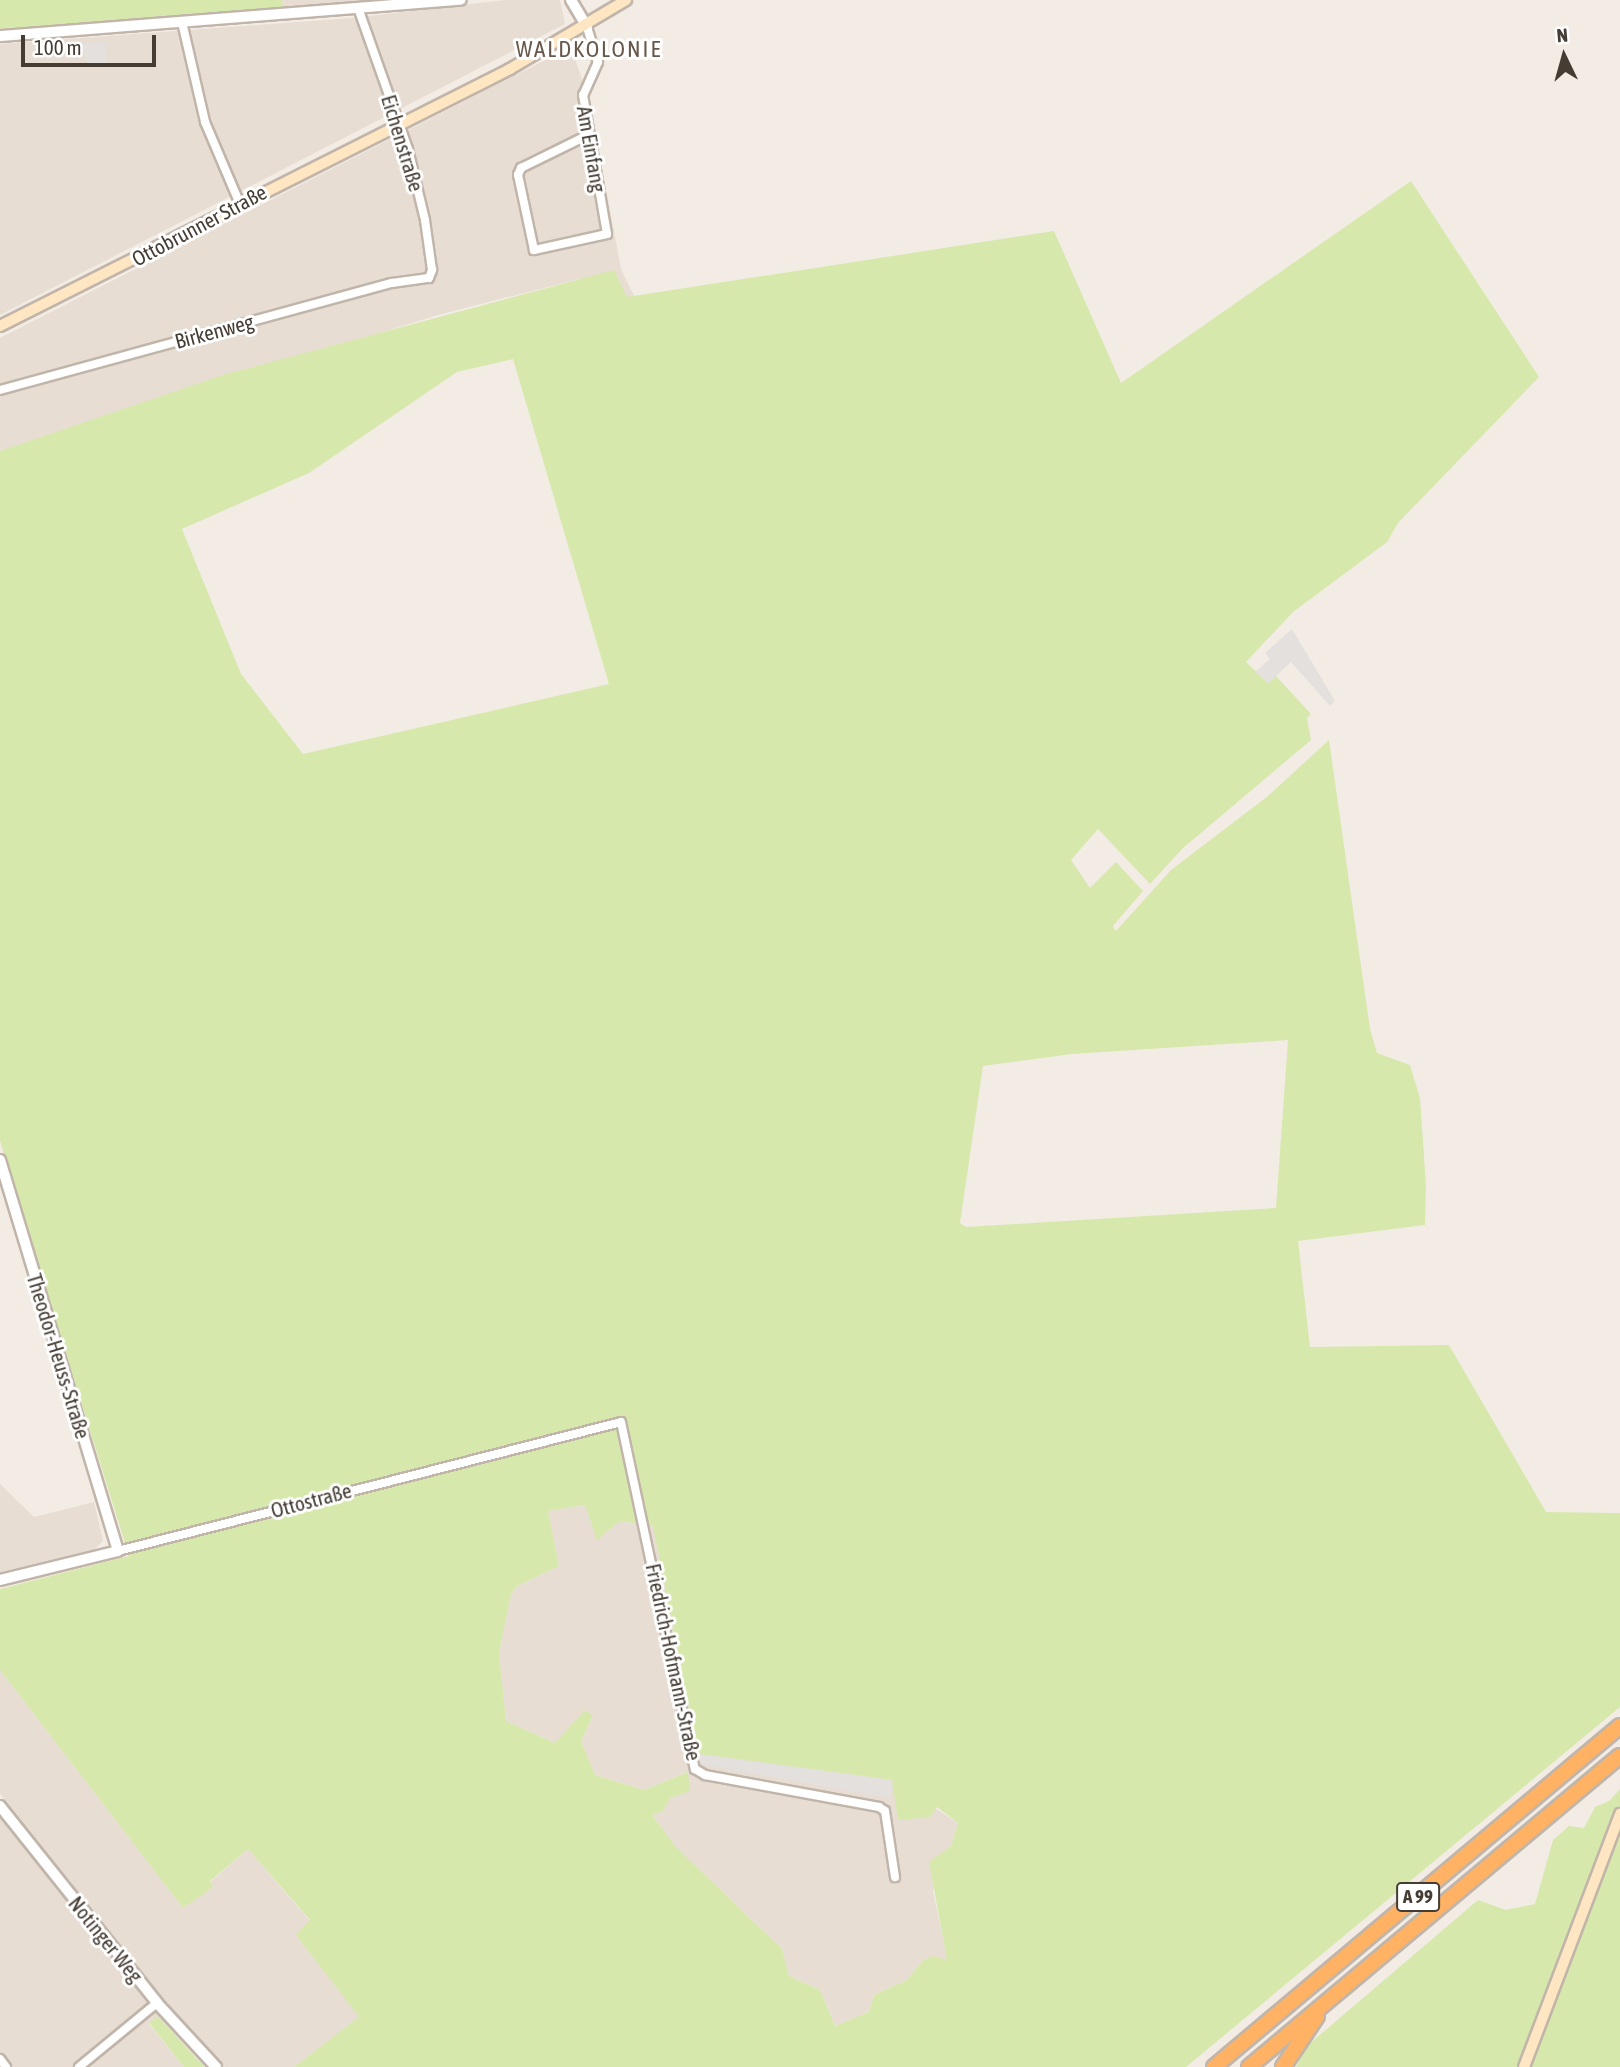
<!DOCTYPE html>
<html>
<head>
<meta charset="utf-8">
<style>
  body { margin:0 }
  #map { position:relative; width:1620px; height:2067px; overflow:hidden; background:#f3ece5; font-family:"Asap Condensed",sans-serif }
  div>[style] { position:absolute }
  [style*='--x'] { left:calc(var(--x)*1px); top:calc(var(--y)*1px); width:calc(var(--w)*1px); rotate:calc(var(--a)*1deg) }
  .residential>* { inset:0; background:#e7ddd3 }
  .green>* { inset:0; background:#d7e8ad }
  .parking>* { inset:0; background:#e3e0dd }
  .roads { filter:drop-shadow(2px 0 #c1b5aa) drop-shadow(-2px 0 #c1b5aa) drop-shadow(0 2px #c1b5aa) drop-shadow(0 -2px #c1b5aa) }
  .minor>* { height:8px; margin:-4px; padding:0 4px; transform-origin:4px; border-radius:4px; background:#fff }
  .tertiary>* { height:10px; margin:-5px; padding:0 5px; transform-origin:5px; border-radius:5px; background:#fff }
  .secondary>* { height:10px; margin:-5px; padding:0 5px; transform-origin:5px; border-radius:5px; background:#ffe6c2 }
  .motorway>* { height:14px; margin:-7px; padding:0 7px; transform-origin:7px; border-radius:7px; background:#ffb263 }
  span { translate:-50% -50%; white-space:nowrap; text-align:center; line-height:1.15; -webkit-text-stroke:6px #fff; paint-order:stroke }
  .shield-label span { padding:2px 5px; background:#fff; border:2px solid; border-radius:5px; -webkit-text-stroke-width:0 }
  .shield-label { font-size:19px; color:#453c34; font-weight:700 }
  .street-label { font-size:21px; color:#453c34 }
  .neighbourhood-label { font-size:23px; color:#68584b; letter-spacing:2px }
  .north { position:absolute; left:1529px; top:21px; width:70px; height:70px; -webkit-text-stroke:5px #fff; paint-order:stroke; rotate:355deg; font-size:19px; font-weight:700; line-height:28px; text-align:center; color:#453c34 }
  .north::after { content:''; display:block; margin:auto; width:24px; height:32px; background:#453c34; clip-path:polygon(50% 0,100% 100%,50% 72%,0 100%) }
  .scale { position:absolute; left:21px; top:35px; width:135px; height:32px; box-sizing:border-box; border:4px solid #453c34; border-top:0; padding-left:9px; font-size:21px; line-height:24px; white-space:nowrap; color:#453c34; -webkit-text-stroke:5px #fff; paint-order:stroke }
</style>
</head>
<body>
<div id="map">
  <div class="residential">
    <i style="clip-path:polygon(282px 0,394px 0,283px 8px)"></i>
    <i style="clip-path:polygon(505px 0,560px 0,565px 24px,0 315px,0 44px,352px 18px)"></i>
    <i style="clip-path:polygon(571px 47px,590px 103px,621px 269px,634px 296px,587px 305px,579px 279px,438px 315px,0 451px,0 338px)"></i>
    <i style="clip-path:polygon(0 1484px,34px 1517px,94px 1502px,103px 1541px,95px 1549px,0 1572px)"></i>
    <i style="clip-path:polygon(585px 1505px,620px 1521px,654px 1526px,698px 1753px,892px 1780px,958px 1823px,951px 1846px,940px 1856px,933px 1892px,948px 1961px,922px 1961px,907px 1980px,874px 1995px,869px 2012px,835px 2026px,820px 1990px,789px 1976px,782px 1949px,676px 1847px,652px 1815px,670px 1798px,687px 1772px,644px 1790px,595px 1775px,581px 1741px,593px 1716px,555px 1743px,506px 1721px,499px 1653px,511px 1594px,517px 1586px,559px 1566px,548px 1511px)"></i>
    <i style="clip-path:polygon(0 1670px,183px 1908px,212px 1887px,210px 1882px,248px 1849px,310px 1921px,297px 1935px,360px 2017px,294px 2067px,225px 2067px,163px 2001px,0 1794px)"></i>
    <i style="clip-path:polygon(0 1815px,144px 1996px,158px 2016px,149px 2024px,184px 2067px,0 2067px)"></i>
  </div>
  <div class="green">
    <i style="clip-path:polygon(0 0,282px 0,283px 8px,0 29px)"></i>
    <i style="clip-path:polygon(evenodd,1411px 181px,1539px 377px,1398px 523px,1387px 542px,1293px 612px,1246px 662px,1268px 683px,1276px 676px,1311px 714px,1307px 718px,1311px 740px,1183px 848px,1150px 884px,1098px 829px,1071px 860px,1090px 888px,1116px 862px,1143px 891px,1113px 926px,1116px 931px,1171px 870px,1268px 796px,1329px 740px,1370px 1029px,1377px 1053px,1410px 1065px,1420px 1098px,1426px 1186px,1425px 1225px,1298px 1241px,1310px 1347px,1449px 1345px,1546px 1512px,1620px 1513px,1620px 1707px,1186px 2067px,294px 2067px,359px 2017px,296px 1935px,310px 1920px,248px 1849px,210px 1881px,213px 1887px,183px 1908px,0 1670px,0 1589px,129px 1556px,0 1141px,0 451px,223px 375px,614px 270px,627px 297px,1054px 231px,1121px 383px,1411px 181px,513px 359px,609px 684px,303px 754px,241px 674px,182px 529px,309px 473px,457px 372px,513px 359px,1411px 181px,1288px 1040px,1276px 1208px,966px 1227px,960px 1223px,983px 1066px,1072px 1054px,1288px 1040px,1411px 181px,585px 1505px,597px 1540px,620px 1521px,653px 1526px,698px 1754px,892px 1780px,898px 1820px,930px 1817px,937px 1807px,958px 1823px,951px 1846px,929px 1862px,947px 1960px,933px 1956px,922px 1961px,907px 1980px,874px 1995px,869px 2012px,835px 2026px,820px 1990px,789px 1976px,782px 1949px,676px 1847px,652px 1815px,663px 1811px,670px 1798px,690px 1791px,688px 1772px,644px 1790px,595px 1775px,581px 1741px,593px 1716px,585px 1710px,555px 1743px,506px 1721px,499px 1653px,511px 1594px,517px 1586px,559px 1566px,548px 1511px,585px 1505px)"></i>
    <i style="clip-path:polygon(1620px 1789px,1620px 2067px,1296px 2067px,1308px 2045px,1478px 1900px,1506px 1910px,1535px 1904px,1553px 1840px,1569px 1826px,1584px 1828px,1595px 1807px,1609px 1801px)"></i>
    <i style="clip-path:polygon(158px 2016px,194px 2056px,205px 2067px,184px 2067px,149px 2023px)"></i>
  </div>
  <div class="parking">
    <i style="clip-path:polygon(105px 42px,107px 64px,86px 65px,85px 53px,71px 54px,70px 44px)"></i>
    <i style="clip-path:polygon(1292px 629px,1335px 701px,1330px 706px,1291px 662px,1269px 683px,1255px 672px,1270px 659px,1265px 653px)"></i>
    <i style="clip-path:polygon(698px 1754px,892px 1780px,890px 1798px,700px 1764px)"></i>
  </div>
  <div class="roads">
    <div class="minor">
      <i style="--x:182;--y:22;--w:103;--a:77"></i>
      <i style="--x:205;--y:122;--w:89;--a:66.9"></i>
      <i style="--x:587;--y:27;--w:37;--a:73"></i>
      <i style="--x:598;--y:62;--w:36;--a:114"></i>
      <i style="--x:583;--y:95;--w:141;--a:80.2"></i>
      <i style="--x:607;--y:234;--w:75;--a:167.6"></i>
      <i style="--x:534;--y:250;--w:77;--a:-102"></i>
      <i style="--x:518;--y:175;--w:8;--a:-67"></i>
      <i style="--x:521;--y:168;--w:75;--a:-26.2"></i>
      <i style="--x:0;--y:390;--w:406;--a:-15.3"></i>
      <i style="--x:392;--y:283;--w:37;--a:-8"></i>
      <i style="--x:429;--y:278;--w:9;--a:-69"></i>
      <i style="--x:432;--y:270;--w:50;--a:-98"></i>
      <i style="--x:425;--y:220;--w:73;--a:-103.5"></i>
      <i style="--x:408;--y:149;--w:146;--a:-109.5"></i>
      <i style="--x:118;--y:1551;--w:519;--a:-14.38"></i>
      <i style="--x:621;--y:1422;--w:355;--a:78"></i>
      <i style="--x:695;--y:1769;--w:12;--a:31"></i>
      <i style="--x:705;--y:1775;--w:177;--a:10.4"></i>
      <i style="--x:879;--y:1807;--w:7;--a:34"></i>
      <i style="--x:885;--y:1811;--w:67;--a:81.4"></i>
      <i style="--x:0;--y:2059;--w:10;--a:53"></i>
      <i style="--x:79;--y:2067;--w:101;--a:-39.4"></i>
    </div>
    <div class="tertiary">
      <i style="--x:571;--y:0;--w:31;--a:59"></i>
      <i style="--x:0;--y:36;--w:462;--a:-4.5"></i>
      <i style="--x:0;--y:1160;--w:408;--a:73.2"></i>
      <i style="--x:118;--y:1551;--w:122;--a:166.2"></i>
      <i style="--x:0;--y:1806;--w:252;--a:51.4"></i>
      <i style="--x:157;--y:2003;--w:87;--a:47.3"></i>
    </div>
    <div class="secondary">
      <i style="--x:0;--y:326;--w:571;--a:-26.74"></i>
      <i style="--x:510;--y:69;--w:135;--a:-30.7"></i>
      <i style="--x:1524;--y:2067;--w:271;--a:-69.2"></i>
    </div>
    <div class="motorway">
      <i style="--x:1214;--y:2067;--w:530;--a:-40.03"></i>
      <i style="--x:1249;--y:2067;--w:484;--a:-40"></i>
      <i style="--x:1283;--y:2067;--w:61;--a:-56.3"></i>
    </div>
  </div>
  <div class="shield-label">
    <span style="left:1418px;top:1897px">A 99</span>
  </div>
  <div class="street-label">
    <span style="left:403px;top:143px;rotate:73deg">Eichenstraße</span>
    <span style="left:592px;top:149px;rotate:80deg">Am Einfang</span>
    <span style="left:199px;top:225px;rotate:-28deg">Ottobrunner Straße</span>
    <span style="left:214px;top:331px;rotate:-15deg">Birkenweg</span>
    <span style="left:59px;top:1356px;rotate:73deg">Theodor-Heuss-Straße</span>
    <span style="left:311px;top:1500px;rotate:-15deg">Ottostraße</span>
    <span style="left:674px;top:1662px;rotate:78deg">Friedrich-Hofmann-Straße</span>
    <span style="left:106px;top:1939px;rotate:51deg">Notinger Weg</span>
  </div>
  <div class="neighbourhood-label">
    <span style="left:589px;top:49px">WALDKOLONIE</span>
  </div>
  <div class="north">N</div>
  <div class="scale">100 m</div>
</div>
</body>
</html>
